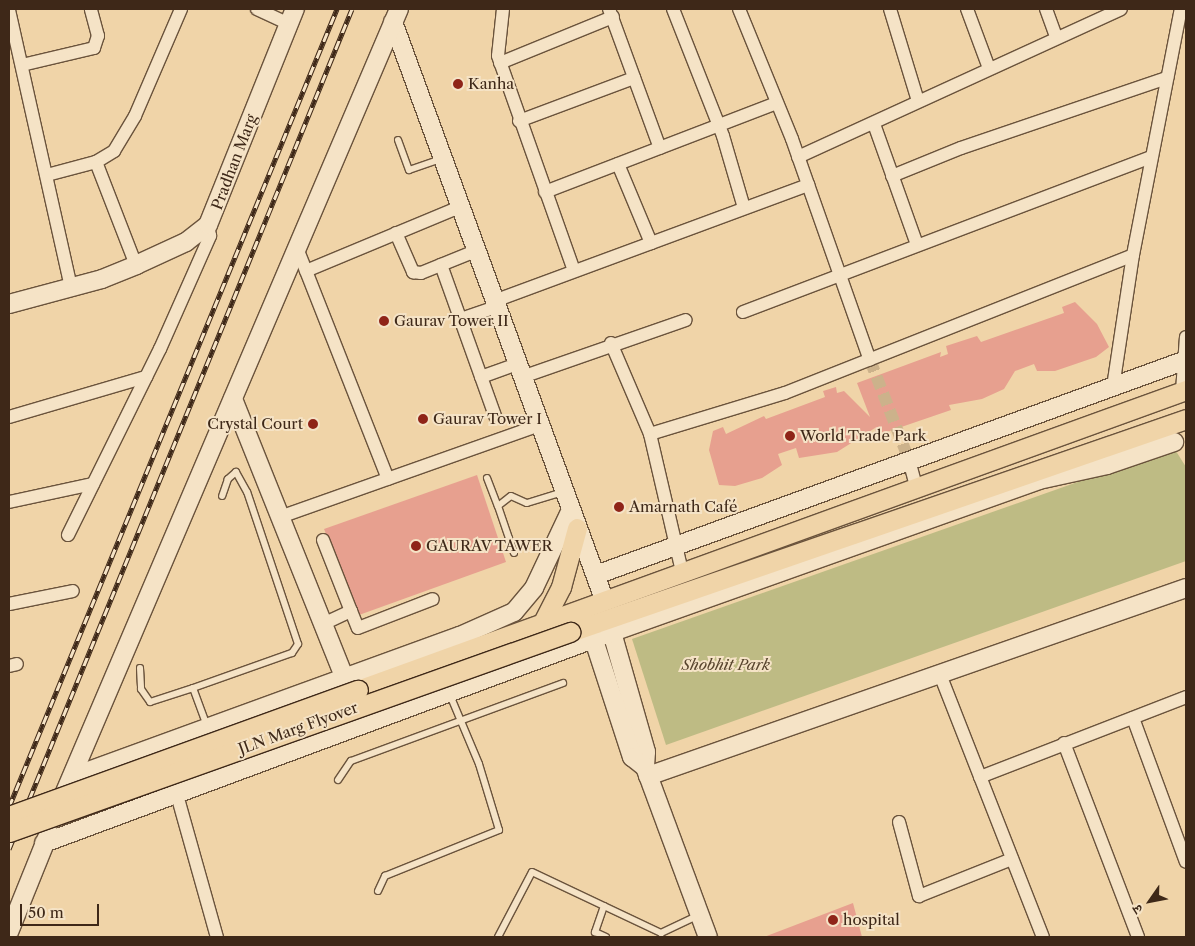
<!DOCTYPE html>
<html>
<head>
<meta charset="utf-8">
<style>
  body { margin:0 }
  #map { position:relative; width:1195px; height:946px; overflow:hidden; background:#f0d4a8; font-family:"Libre Caslon Text","Noto Serif Devanagari",serif }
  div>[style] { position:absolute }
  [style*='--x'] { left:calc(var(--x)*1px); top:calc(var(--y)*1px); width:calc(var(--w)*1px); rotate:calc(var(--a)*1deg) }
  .green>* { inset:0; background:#bebb84 }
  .building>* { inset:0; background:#e7a08f }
  .street-tunnel>* { height:12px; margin-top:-6px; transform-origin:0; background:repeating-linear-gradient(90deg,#ccb28b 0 12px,transparent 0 18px) }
  .roads { filter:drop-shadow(1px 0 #6a533c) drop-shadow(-1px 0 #6a533c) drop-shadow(0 1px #6a533c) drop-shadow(0 -1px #6a533c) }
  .lane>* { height:6px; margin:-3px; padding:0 3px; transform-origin:3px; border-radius:3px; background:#f5e3c6 }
  .street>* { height:12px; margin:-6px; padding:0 6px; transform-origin:6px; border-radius:6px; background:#f5e3c6 }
  .secondary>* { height:18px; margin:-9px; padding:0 9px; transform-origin:9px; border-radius:9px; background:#f5e3c6 }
  .primary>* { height:19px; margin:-9.5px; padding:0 9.5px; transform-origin:9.5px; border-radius:9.5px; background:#f0d4a8 }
  .rail>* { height:5px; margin-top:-2.5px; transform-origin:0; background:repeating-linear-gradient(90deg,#f5e3c6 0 9px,#3e2818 0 18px); box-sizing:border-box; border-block:1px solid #3e2818 }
  .bridges { filter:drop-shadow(1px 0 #3e2818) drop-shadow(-1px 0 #3e2818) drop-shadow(0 1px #3e2818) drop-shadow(0 -1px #3e2818) }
  .primary-bridge>* { height:19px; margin:-9.5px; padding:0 9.5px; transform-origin:9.5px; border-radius:9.5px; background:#f0d4a8 }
  .dots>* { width:14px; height:14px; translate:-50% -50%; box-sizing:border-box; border:2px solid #f5e3c6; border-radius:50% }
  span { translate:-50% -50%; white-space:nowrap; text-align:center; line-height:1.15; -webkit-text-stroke:4px #f5e3c6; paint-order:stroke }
  .poi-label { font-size:15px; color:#3e2818 }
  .left { translate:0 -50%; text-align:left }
  .right { translate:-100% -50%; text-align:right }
  .street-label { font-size:15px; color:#3e2818 }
  .park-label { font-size:15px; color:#58452e; font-style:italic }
  .frame { position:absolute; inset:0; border:10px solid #3e2818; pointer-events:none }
  .north { position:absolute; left:1125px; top:876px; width:50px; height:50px; -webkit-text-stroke:4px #f5e3c6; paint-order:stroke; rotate:237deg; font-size:14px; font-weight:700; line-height:20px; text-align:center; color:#3e2818 }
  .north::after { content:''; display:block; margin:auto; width:18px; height:22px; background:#3e2818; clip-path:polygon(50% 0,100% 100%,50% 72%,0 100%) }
  .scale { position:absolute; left:20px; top:904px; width:79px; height:22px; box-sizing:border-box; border:2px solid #3e2818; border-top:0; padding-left:6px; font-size:15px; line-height:18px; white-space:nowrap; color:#3e2818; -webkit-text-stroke:4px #f5e3c6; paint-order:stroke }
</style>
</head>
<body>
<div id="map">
  <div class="green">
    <i style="clip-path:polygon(1174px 448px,1186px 467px,1186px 561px,666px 745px,632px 639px)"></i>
  </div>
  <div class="building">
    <i style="clip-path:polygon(1075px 302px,1097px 324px,1109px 347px,1096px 357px,1055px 371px,1037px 371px,1034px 364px,1015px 371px,1004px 389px,982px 399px,949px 405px,951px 410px,875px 436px,875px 428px,837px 452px,799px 458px,796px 448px,778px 454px,782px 465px,762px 478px,735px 486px,719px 485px,709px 450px,713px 431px,723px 427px,726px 434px,764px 416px,766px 419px,825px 397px,823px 391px,836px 387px,837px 393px,844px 391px,870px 417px,857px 383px,941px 352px,940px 357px,948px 354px,946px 346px,977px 336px,981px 342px,1064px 313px,1062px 307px)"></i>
    <i style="clip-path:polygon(477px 475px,506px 562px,359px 615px,324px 529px)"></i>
    <i style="clip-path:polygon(853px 903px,862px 937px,764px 937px)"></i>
  </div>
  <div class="street-tunnel">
    <i style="--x:870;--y:360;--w:107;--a:68.7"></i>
  </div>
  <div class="roads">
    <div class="lane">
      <i style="--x:398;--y:140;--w:32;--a:70"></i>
      <i style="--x:409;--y:170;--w:36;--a:-19"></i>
      <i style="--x:487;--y:478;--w:30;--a:69"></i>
      <i style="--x:514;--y:553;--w:50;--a:-108.8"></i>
      <i style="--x:498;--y:506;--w:16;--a:-38"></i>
      <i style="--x:511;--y:496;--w:17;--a:24"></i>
      <i style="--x:527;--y:503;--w:38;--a:-17"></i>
      <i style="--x:140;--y:668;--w:21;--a:87"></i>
      <i style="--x:141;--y:689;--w:16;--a:55"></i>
      <i style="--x:150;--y:702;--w:45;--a:-18"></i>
      <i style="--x:193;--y:688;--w:40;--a:69.8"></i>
      <i style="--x:193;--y:688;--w:105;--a:-19.5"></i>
      <i style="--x:292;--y:653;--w:11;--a:-56"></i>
      <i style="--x:298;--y:644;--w:160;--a:-108.5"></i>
      <i style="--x:247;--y:492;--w:23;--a:-119"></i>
      <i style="--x:236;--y:472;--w:11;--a:139"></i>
      <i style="--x:228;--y:479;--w:18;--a:109"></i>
      <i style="--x:338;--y:780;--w:23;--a:-56"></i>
      <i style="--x:351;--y:761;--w:226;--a:-20.2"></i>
      <i style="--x:378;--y:891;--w:17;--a:-65"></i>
      <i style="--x:385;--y:876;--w:123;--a:-22"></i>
      <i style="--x:499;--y:830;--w:69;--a:-106.9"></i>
      <i style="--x:479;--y:764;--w:75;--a:-112.8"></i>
      <i style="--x:604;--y:906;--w:28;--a:109"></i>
      <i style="--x:595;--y:932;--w:12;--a:24"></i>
      <i style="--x:498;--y:937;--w:73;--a:-62.4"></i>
      <i style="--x:532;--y:872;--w:143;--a:25.3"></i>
      <i style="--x:661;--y:933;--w:42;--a:-25.3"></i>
    </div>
    <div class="street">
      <i style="--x:257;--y:9;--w:35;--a:25"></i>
      <i style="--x:503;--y:9;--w:47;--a:96.1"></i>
      <i style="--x:498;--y:56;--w:228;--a:70.5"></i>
      <i style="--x:609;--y:9;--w:148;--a:69.9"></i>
      <i style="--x:673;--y:9;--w:136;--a:68.5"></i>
      <i style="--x:723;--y:136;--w:75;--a:73.7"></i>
      <i style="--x:739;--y:9;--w:140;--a:67.8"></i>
      <i style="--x:792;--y:139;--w:234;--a:70.6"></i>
      <i style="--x:890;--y:9;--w:96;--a:73.1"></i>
      <i style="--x:967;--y:9;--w:63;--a:69.6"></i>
      <i style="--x:1046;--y:9;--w:30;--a:70"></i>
      <i style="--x:9;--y:10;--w:284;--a:77.4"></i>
      <i style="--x:500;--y:63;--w:122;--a:-22.2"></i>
      <i style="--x:22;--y:65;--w:74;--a:-13.3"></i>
      <i style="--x:94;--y:48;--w:13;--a:-72"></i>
      <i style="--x:98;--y:36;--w:28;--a:-105"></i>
      <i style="--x:519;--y:121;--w:123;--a:-20.5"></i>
      <i style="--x:874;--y:124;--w:128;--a:70.4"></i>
      <i style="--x:798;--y:157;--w:355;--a:-24.6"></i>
      <i style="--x:96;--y:162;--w:110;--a:68.8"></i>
      <i style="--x:618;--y:164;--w:86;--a:67.3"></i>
      <i style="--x:47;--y:175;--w:51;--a:-14.9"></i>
      <i style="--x:96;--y:162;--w:21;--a:-31"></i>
      <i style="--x:114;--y:151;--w:41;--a:-59"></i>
      <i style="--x:135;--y:116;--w:116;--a:-66.7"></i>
      <i style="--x:892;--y:176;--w:74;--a:-22.1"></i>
      <i style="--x:961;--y:148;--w:218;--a:-18.8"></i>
      <i style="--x:545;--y:192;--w:248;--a:-21"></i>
      <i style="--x:396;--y:233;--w:43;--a:66.4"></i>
      <i style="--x:413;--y:272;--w:8;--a:7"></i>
      <i style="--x:421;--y:273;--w:61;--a:-22"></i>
      <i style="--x:297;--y:248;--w:248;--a:68.5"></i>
      <i style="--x:441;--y:265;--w:160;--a:70.3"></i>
      <i style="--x:306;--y:271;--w:169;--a:-22.6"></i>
      <i style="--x:497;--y:300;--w:332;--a:-20.3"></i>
      <i style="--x:743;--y:312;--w:437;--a:-20.8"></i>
      <i style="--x:461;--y:319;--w:40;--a:-18.9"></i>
      <i style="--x:611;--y:343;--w:99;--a:66.8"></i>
      <i style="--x:650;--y:434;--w:141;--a:-16.9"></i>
      <i style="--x:785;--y:393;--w:374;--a:-21.6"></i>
      <i style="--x:525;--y:376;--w:170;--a:-19.2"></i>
      <i style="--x:481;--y:377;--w:41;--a:-19.7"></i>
      <i style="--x:1113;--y:387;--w:134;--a:-81.4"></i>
      <i style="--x:1133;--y:255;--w:251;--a:-79"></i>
      <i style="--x:1182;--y:391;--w:54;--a:-85.8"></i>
      <i style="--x:9;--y:417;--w:143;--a:-16.3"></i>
      <i style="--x:650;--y:434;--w:141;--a:76.9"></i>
      <i style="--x:909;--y:460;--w:30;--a:75"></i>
      <i style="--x:9;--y:502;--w:86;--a:-12.1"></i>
      <i style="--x:280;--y:517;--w:279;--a:-19.5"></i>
      <i style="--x:68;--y:535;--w:208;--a:-63.7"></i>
      <i style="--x:160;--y:349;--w:124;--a:-66.1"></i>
      <i style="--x:210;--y:236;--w:11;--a:-100"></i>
      <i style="--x:323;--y:540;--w:76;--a:68.5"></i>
      <i style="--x:9;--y:604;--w:65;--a:-11.5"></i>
      <i style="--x:323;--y:624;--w:31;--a:-25"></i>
      <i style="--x:351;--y:611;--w:18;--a:68"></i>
      <i style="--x:358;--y:628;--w:80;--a:-21.1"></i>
      <i style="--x:9;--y:666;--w:8;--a:-14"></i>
      <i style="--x:941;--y:677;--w:279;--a:68.6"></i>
      <i style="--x:1133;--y:718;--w:153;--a:69.8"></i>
      <i style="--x:1064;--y:743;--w:208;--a:69.1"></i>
      <i style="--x:980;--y:777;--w:221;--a:-21.2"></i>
      <i style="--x:177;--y:795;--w:148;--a:74.3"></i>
      <i style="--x:899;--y:822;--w:77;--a:74.9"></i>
      <i style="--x:919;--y:896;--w:100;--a:-21.7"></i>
    </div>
    <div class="secondary">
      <i style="--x:393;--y:22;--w:614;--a:69.91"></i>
      <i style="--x:9;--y:304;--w:96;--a:-15"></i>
      <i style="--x:102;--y:279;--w:37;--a:-22"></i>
      <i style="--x:136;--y:265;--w:55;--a:-24.7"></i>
      <i style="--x:186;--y:242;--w:28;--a:-38"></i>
      <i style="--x:208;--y:225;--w:233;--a:-68.1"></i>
      <i style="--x:233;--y:399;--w:309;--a:68.2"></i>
      <i style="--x:596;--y:575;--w:628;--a:-20.02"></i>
      <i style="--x:609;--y:622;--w:135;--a:74.1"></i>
      <i style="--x:646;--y:752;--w:15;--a:94"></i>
      <i style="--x:645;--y:767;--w:181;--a:69.7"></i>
      <i style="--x:590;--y:628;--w:136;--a:72"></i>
      <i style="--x:632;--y:757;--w:16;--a:38"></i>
      <i style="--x:648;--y:776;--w:570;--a:-19.26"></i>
      <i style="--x:72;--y:777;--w:413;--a:-20"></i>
      <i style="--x:460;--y:636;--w:59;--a:-24"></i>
      <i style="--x:514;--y:612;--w:31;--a:-50"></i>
      <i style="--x:534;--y:588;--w:84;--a:-64.7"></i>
      <i style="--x:59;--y:806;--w:866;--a:-66.9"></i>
      <i style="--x:44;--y:843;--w:586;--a:-20.38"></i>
      <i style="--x:593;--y:639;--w:473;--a:-19.6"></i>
      <i style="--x:1039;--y:480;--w:70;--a:-12.4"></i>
      <i style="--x:1107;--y:465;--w:71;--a:-18.9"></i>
      <i style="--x:9;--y:932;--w:107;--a:-68"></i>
    </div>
    <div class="primary">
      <i style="--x:542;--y:624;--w:42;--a:-62.8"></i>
      <i style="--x:561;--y:587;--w:61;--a:-74.8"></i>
      <i style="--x:570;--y:632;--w:652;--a:-19.07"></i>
      <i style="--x:358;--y:690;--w:881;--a:-19.92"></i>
    </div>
  </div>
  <div class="rail">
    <i style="--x:9;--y:807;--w:863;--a:-67.66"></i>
    <i style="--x:9;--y:849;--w:907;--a:-67.79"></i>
  </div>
  <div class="bridges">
    <div class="primary-bridge">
      <i style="--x:9;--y:816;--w:371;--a:-19.9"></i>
      <i style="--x:9;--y:832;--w:596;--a:-19.62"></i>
    </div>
  </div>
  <div class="dots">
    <i style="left:458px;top:84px;background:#8f2418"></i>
    <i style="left:384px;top:321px;background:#8f2418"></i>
    <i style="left:423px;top:419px;background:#8f2418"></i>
    <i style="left:313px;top:424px;background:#8f2418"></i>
    <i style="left:790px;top:436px;background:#8f2418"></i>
    <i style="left:619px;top:507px;background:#8f2418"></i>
    <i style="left:416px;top:546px;background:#8f2418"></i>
    <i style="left:833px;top:920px;background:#8f2418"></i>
  </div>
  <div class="poi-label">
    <span class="left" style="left:468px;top:84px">Kanha</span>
    <span class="left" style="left:394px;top:321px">Gaurav Tower II</span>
    <span class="left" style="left:433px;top:419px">Gaurav Tower I</span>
    <span class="right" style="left:303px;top:424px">Crystal Court</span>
    <span class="left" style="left:800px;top:436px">World Trade Park</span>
    <span class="left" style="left:629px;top:507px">Amarnath Café</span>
    <span class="left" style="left:426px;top:546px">GAURAV TAWER</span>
    <span class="left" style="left:843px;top:920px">hospital</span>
  </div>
  <div class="street-label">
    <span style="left:234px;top:162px;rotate:-69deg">Pradhan Marg</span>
    <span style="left:298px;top:728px;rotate:-20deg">JLN Marg Flyover</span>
  </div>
  <div class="park-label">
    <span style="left:726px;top:665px">Shobhit Park</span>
  </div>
  <div class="frame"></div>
  <div class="north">उ</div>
  <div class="scale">50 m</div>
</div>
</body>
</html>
